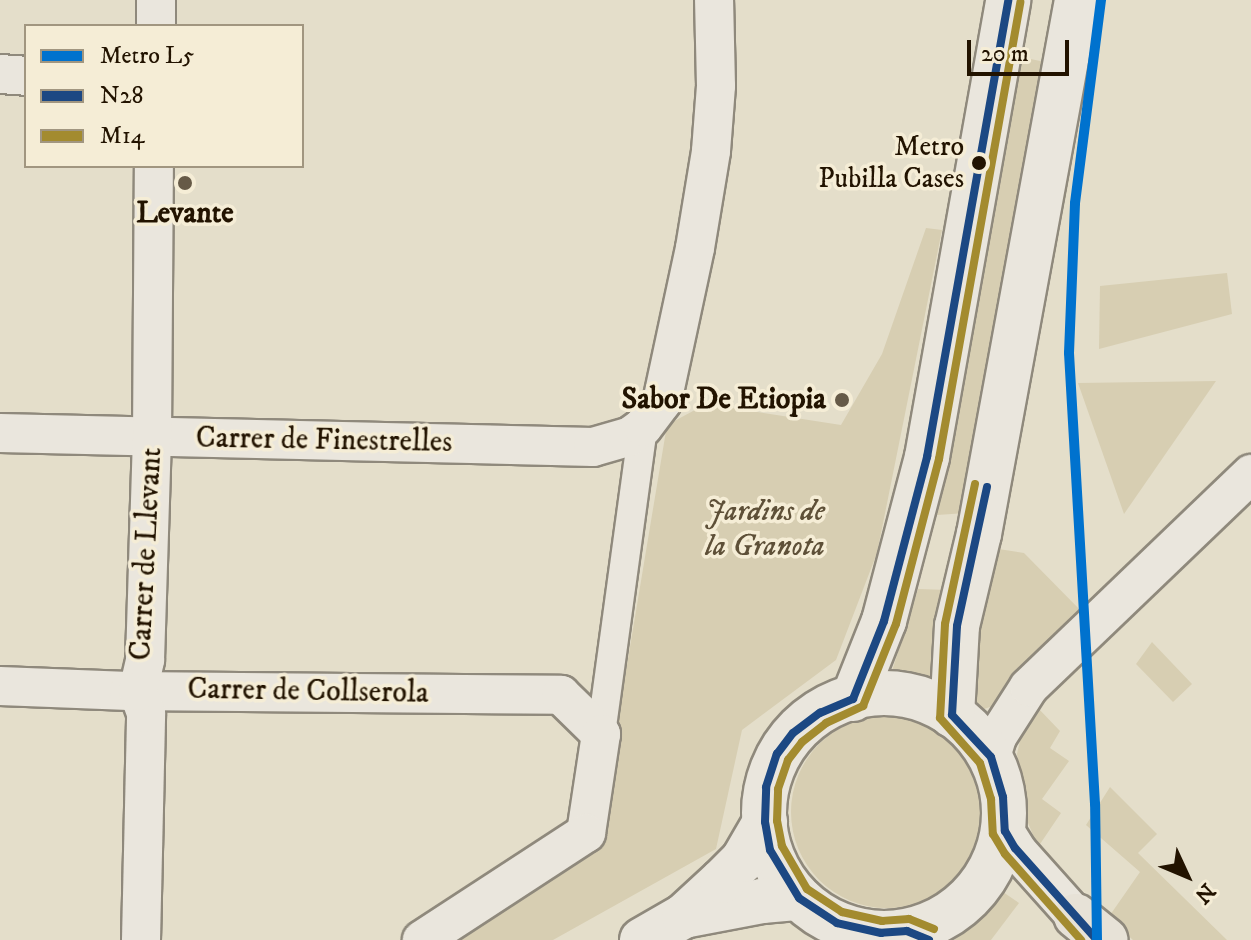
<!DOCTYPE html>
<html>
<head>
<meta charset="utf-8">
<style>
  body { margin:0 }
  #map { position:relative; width:1251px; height:940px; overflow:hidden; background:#e4deca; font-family:"IM FELL DW Pica",serif }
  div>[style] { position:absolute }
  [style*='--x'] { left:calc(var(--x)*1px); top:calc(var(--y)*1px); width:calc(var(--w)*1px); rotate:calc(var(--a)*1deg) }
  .green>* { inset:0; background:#d7ceb2 }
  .round { border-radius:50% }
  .roads { filter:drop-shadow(2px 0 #8f897c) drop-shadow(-2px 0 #8f897c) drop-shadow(0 2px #8f897c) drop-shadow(0 -2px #8f897c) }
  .pedestrian>* { height:28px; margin:-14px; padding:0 14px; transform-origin:14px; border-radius:14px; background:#eae6dd }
  .minor>* { height:38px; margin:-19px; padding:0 19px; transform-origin:19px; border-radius:19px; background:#eae6dd }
  .tertiary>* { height:44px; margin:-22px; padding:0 22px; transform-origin:22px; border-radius:22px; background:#eae6dd }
  .tertiary>.ring { margin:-22px; padding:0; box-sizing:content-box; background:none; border:44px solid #eae6dd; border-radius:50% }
  .primary>* { height:44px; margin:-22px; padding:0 22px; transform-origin:22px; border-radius:22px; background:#e7e2d7 }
  .bus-1>* { height:8px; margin:-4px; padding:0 4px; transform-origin:4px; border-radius:4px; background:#1c4883 }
  .bus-2>* { height:8px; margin:-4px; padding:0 4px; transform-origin:4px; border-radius:4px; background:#a38b2f }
  .metro-1>* { height:10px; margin:-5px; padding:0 5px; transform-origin:5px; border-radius:5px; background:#0072ce }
  .dots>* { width:22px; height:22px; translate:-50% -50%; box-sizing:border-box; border:4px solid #f5edd6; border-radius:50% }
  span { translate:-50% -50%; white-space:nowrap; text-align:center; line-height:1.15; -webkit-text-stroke:7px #f5edd6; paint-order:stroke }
  .bus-label { font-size:28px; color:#221300 }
  .right { translate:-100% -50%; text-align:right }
  .poi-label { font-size:30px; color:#221300; font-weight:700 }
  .street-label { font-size:30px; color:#221300 }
  .park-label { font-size:30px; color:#5e5038; font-style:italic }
  .legend { position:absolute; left:24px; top:24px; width:280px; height:144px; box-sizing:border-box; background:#f5edd6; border:2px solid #a19680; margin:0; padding:10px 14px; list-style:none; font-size:24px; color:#221300 }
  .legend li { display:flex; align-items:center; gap:16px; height:40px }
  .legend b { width:40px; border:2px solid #a19680 }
  .north { position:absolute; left:1147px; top:836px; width:80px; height:80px; -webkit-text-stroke:6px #f5edd6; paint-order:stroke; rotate:134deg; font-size:22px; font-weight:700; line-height:32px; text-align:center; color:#221300 }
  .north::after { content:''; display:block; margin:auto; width:28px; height:36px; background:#221300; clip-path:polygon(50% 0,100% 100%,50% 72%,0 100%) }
  .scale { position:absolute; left:967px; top:40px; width:102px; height:36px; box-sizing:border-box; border:4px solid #221300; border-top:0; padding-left:10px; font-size:24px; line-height:28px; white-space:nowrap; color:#221300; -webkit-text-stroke:6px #f5edd6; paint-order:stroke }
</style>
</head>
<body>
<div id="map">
  <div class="green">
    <i style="clip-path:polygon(1016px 56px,1045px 62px,966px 513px,937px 515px)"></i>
    <i style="clip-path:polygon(926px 228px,942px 230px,877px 553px,836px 660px,742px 730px,716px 849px,553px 940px,445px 940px,597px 845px,667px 425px,706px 404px,841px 425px,882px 354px)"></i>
    <i style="clip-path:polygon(1227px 273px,1232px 314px,1099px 349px,1100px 286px)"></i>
    <i style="clip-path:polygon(1216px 381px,1124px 514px,1078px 383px)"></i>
    <i style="clip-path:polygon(992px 548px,1024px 553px,1087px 617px,996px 705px,984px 709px,972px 704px,965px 683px)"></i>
    <i style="clip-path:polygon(918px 589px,949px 590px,934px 641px,932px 676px,927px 680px,894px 675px,892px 671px)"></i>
    <i style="clip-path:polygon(1152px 642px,1192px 684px,1173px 702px,1136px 664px)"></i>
    <i style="clip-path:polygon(1037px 707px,1060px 731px,1050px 748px,1069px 761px,1042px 799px,1061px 813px,1038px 847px,1026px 818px,1017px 754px,1022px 732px)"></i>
    <i class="round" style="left:791px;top:716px;width:192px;height:192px"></i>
    <i style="clip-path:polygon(1110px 787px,1157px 834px,1138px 853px,1227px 940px,1133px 940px,1108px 918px,1140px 872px,1086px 825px)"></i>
    <i style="clip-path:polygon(1003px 892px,1019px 903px,991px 940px,954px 940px)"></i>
  </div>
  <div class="roads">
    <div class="pedestrian">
      <i style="--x:601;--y:734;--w:310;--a:-82.2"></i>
    </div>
    <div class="minor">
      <i style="--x:156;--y:26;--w:26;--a:-90"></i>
      <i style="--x:0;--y:74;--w:26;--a:4"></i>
      <i style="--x:0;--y:433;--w:593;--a:1.35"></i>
      <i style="--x:593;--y:447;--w:37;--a:-16"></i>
      <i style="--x:629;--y:437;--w:17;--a:-36"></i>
      <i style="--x:643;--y:427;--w:31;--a:-53"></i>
      <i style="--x:662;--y:402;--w:157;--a:-77.9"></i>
      <i style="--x:695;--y:248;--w:98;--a:-80.6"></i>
      <i style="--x:711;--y:151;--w:65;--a:-85.6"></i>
      <i style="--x:716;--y:86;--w:86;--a:-91.3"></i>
      <i style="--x:0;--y:686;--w:129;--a:2.2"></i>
      <i style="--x:129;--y:691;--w:432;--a:0.5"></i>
      <i style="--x:561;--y:695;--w:56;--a:44.3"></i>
      <i style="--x:601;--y:734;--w:100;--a:98.6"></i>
      <i style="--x:586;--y:833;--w:196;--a:146.9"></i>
      <i style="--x:991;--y:757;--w:21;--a:-73"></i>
      <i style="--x:997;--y:737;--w:59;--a:-57.4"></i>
      <i style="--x:1029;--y:687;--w:308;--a:-43.8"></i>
      <i style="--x:1005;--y:831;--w:26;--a:58"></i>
      <i style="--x:1019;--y:853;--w:114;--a:48.2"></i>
      <i style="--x:907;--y:931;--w:24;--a:22"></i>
      <i style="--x:141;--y:940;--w:227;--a:-88.7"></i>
      <i style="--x:146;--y:713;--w:23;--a:-110"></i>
      <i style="--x:138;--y:691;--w:32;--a:-77"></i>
      <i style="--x:145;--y:660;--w:223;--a:-88.2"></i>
      <i style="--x:152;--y:437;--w:271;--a:-89.6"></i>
    </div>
    <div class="tertiary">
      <i class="ring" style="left:764px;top:693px;width:196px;height:196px"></i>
      <i style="--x:853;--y:699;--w:84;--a:-68.3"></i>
      <i style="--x:884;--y:621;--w:170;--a:-75.3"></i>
      <i style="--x:927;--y:457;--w:464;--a:-79.9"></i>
      <i style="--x:952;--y:715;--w:89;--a:-86.8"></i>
      <i style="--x:957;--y:626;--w:95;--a:-76.6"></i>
      <i style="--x:979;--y:534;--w:543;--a:-79.6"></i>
      <i style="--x:684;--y:916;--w:79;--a:-10.9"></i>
      <i style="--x:762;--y:901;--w:37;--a:-5"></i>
      <i style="--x:642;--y:940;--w:48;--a:-29.7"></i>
      <i style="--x:684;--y:916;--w:52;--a:-42.6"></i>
      <i style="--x:722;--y:881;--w:30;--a:-45"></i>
      <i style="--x:743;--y:860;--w:44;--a:-59.9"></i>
    </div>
    <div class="primary">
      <i style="--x:1076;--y:916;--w:38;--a:39"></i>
    </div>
  </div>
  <div class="bus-1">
    <i style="--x:987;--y:487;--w:142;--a:102.2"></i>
    <i style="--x:957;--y:626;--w:89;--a:93.2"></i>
    <i style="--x:952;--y:715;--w:57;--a:47.1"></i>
    <i style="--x:991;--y:757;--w:42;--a:73.3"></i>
    <i style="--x:1003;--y:797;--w:34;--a:87"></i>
    <i style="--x:1005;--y:831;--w:20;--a:60"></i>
    <i style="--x:1015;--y:848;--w:123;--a:48.3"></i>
    <i style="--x:929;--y:940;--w:24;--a:-158"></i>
    <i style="--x:907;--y:931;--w:26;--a:176"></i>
    <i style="--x:881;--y:933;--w:45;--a:-167.2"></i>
    <i style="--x:837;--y:923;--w:45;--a:-146.7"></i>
    <i style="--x:799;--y:898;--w:56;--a:-121.1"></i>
    <i style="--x:770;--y:850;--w:28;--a:-100"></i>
    <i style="--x:765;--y:822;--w:35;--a:-88"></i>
    <i style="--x:766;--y:787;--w:35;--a:-72"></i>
    <i style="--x:777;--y:754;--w:26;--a:-53"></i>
    <i style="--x:793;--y:733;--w:34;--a:-37"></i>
    <i style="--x:820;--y:713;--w:36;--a:-23"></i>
    <i style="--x:853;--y:699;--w:84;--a:-68.3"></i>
    <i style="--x:884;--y:621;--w:170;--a:-75.3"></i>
    <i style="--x:927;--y:457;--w:464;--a:-79.9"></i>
  </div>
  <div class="bus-2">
    <i style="--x:975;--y:484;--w:143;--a:102.1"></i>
    <i style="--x:945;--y:624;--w:94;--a:93"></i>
    <i style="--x:940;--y:718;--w:60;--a:48.4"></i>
    <i style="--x:980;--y:763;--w:38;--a:73"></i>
    <i style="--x:991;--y:799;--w:35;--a:87"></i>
    <i style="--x:993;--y:834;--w:23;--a:59"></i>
    <i style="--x:1005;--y:854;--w:115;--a:48.5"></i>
    <i style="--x:934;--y:929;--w:27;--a:-158"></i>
    <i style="--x:909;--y:919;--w:27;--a:176"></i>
    <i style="--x:882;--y:921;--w:41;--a:-167.3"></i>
    <i style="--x:842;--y:912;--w:42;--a:-146.7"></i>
    <i style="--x:807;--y:889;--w:50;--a:-120.2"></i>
    <i style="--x:782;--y:846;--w:25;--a:-101"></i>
    <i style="--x:777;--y:821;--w:32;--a:-88"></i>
    <i style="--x:778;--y:789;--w:31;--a:-71"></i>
    <i style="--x:788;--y:760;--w:23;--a:-52"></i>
    <i style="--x:802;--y:742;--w:31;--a:-38"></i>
    <i style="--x:826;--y:723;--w:41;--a:-24.7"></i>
    <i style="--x:863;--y:706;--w:88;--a:-68.1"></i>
    <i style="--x:896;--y:624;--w:171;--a:-75.4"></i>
    <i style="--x:939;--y:459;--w:464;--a:-79.9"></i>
  </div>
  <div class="metro-1">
    <i style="--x:1097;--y:940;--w:136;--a:-90.8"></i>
    <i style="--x:1095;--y:804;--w:452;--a:-93.3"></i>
    <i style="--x:1069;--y:353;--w:150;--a:-87.7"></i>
    <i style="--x:1075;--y:203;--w:205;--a:-82.7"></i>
  </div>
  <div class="dots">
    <i style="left:979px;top:163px;background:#221300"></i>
    <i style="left:185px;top:183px;background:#665a47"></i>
    <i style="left:842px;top:400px;background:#665a47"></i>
  </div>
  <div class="bus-label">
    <span class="right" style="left:964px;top:163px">Metro<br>Pubilla Cases</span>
  </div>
  <div class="poi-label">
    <span style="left:185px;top:214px">Levante</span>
    <span class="right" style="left:826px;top:400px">Sabor De Etiopia</span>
  </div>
  <div class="street-label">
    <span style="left:324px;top:441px;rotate:1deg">Carrer de Finestrelles</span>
    <span style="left:147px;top:554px;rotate:-87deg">Carrer de Llevant</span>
    <span style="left:308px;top:692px;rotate:1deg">Carrer de Collserola</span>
  </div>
  <div class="park-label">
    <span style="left:765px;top:529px">Jardins de<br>la Granota</span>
  </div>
  <ul class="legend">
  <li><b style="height:10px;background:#0072ce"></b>Metro L5</li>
  <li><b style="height:10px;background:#1c4883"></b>N28</li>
  <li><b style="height:10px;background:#a38b2f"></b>M14</li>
  </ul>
  <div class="north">N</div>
  <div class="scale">20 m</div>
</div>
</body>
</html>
